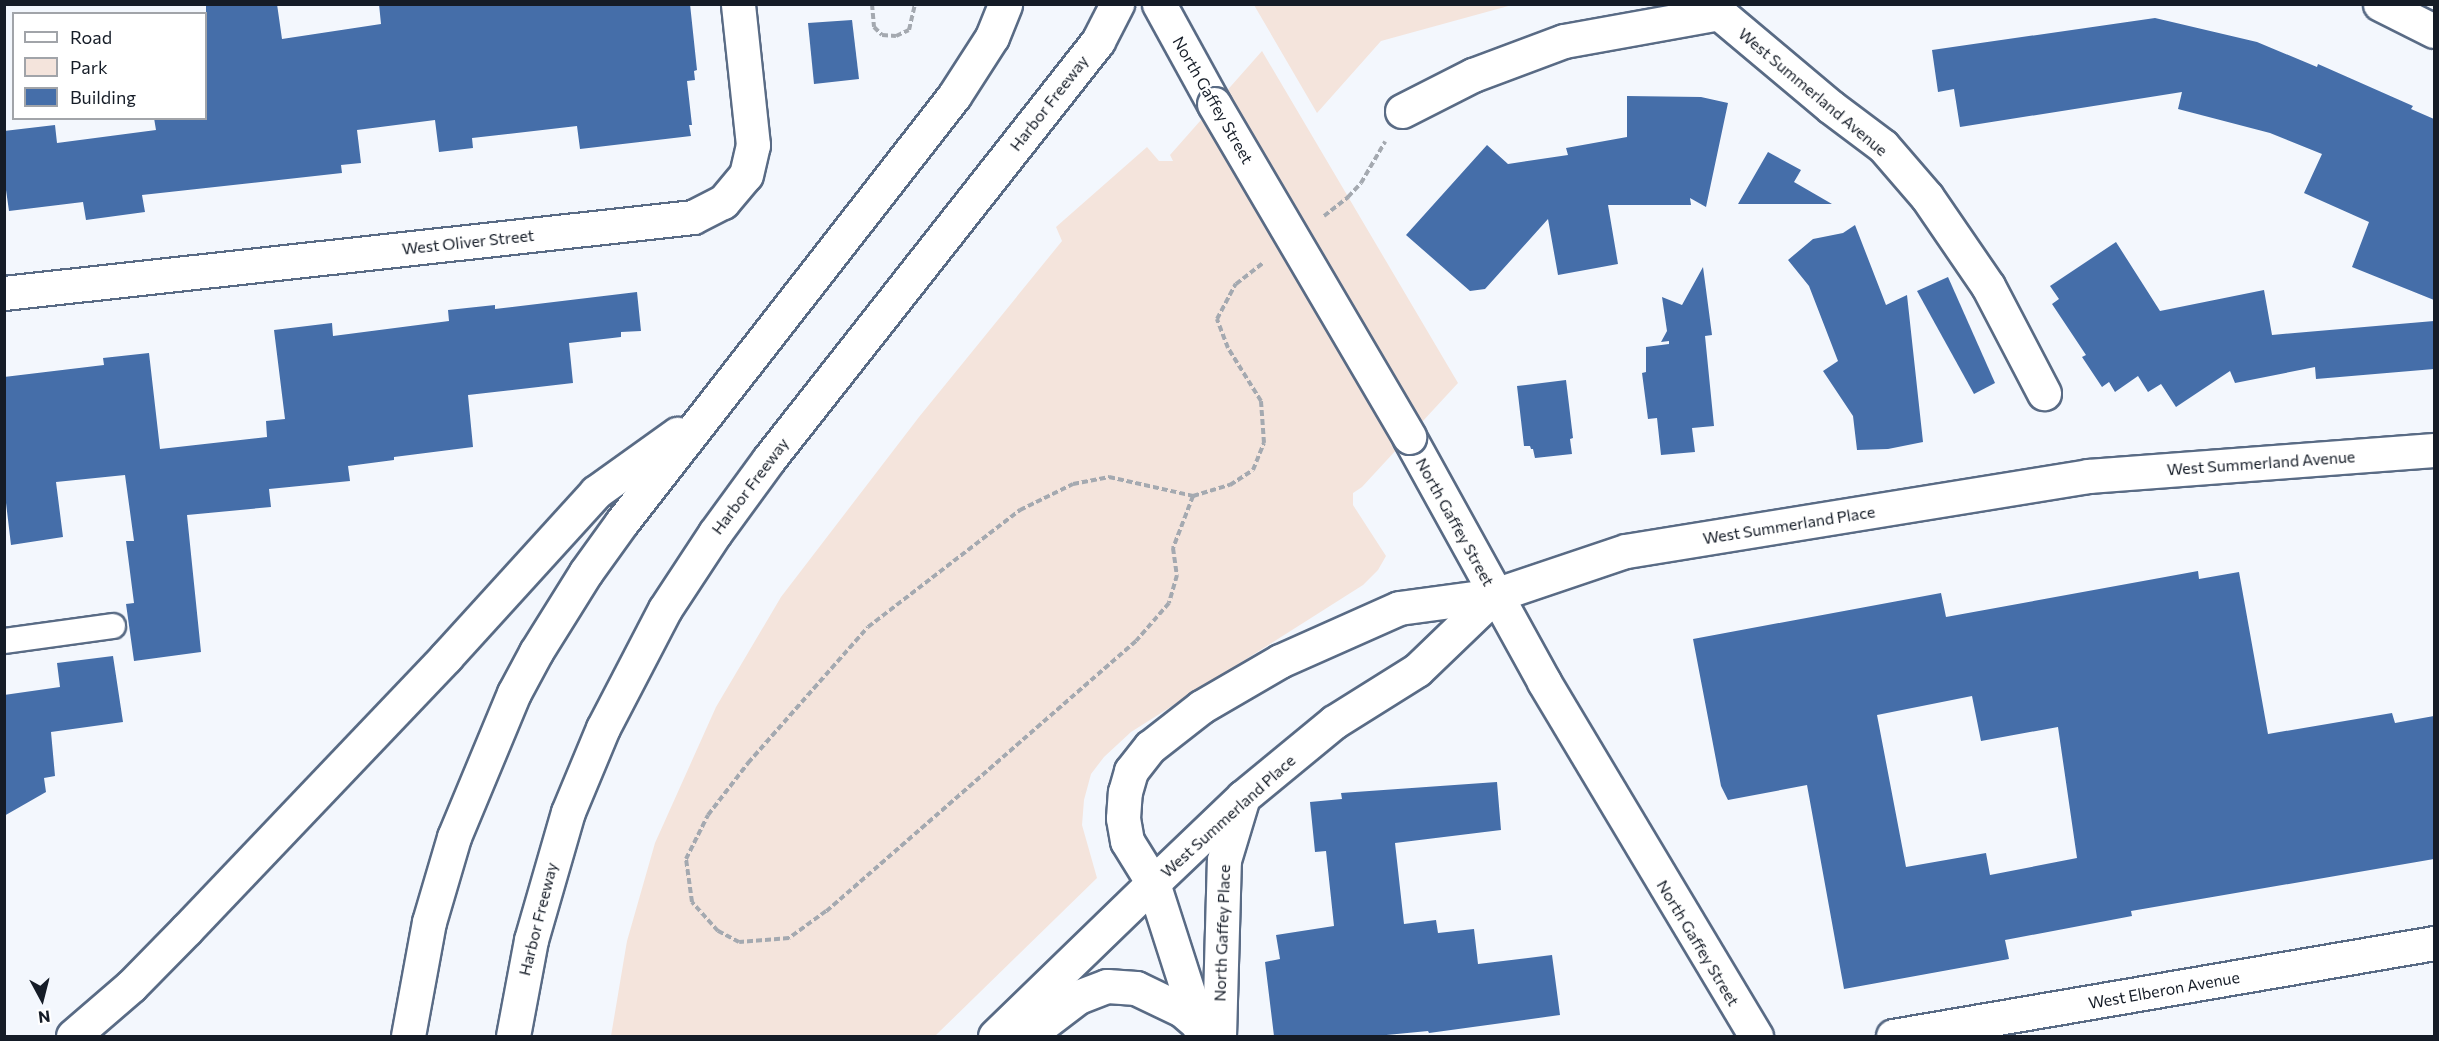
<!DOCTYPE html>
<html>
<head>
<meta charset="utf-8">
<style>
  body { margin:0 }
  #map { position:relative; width:2439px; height:1041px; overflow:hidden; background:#f3f7fd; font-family:Commissioner,sans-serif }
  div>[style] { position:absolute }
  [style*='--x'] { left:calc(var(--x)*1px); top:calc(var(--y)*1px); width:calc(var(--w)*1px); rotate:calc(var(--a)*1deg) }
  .green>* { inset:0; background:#f4e4dc }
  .building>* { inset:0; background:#456ea9 }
  .path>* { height:4px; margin-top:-2px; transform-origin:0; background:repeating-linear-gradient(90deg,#a4a9b0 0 6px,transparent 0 9px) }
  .roads { filter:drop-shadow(2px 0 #596b85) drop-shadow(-2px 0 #596b85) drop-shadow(0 2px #596b85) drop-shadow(0 -2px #596b85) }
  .lane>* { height:24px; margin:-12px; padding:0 12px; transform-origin:12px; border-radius:12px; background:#fff }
  .street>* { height:33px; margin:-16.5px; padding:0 16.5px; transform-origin:16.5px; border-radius:16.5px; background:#fff }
  .secondary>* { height:33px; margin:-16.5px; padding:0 16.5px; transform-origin:16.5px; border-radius:16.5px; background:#fff }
  .primary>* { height:33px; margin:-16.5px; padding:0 16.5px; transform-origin:16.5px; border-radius:16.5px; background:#fff }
  .highway>* { height:33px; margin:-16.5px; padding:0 16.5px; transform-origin:16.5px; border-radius:16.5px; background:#fff }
  .bridges { filter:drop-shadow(2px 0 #596b85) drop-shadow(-2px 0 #596b85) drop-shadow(0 2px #596b85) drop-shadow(0 -2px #596b85) }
  .primary-bridge>* { height:33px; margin:-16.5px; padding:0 16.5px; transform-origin:16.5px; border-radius:16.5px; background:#fff }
  span { translate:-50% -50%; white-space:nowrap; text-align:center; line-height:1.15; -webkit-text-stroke:4.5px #fff; paint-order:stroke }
  .street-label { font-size:16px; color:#151c27 }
  .frame { position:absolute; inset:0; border:6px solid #151c27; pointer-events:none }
  .legend { position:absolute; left:12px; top:12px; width:195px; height:108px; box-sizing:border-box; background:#fff; border:2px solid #a1a4a9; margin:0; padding:8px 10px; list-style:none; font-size:18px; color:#151c27 }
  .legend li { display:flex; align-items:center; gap:12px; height:30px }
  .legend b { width:30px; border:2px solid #a1a4a9 }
  .north { position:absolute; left:12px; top:969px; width:60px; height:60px; -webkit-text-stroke:4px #fff; paint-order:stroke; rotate:173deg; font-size:16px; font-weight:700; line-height:24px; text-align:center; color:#151c27 }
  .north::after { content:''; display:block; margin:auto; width:21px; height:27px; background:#151c27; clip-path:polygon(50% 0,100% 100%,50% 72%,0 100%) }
</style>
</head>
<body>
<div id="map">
  <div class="green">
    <i style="clip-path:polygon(1254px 5px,1512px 5px,1381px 41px,1317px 113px)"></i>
    <i style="clip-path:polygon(1262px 51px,1458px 383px,1362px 487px,1353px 493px,1353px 505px,1386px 556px,1378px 570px,1363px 585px,1131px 732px,1104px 757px,1091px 774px,1084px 800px,1082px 825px,1097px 878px,935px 1036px,611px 1036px,627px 941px,655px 843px,716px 707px,781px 597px,919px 417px,1062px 241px,1056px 227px,1147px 147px,1159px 161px,1173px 161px,1170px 155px)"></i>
  </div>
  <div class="building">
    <i style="clip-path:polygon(206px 4px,277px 4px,282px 39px,381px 24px,379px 4px,690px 4px,697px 70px,694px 71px,695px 80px,687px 81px,692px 125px,689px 125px,691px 136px,580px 149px,577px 126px,472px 138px,473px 148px,439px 152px,435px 120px,357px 130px,361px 163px,341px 165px,342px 173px,142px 195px,145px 212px,86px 220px,83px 202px,9px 211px,4px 176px,4px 131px,55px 125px,57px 143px,156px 130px,154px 118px,206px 118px)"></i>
    <i style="clip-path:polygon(2155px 18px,2257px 42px,2317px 67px,2318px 64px,2413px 106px,2411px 109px,2434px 119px,2434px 300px,2352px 267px,2369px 222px,2304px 193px,2322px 154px,2270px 133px,2178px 109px,2182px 92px,1960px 127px,1954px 89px,1938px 92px,1932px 50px)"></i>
    <i style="clip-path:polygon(852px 20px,859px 79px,814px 84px,808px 23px)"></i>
    <i style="clip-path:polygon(1627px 96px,1701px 97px,1728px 103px,1706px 207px,1690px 198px,1691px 205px,1608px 205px,1618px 264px,1558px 275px,1548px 219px,1485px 289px,1470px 291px,1406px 235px,1487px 145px,1508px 164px,1568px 155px,1566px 148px,1627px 137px)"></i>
    <i style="clip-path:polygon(1768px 152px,1801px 170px,1794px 182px,1832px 204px,1738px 204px)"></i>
    <i style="clip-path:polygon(1855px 225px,1886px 305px,1907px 295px,1923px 442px,1888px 449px,1857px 450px,1853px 416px,1823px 371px,1838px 361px,1809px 286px,1788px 260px,1813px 239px,1843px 233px)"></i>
    <i style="clip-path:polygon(2116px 242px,2160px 311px,2264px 290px,2272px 335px,2434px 321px,2434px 369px,2316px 379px,2315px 367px,2235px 383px,2230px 371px,2176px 407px,2161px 384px,2148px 392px,2138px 376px,2115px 392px,2109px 382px,2102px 387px,2082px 357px,2086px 355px,2052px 304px,2059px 299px,2050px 286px)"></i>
    <i style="clip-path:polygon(1703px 267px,1712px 335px,1705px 336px,1714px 426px,1692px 428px,1695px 452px,1661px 455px,1657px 418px,1648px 419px,1642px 373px,1646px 372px,1646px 347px,1669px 344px,1669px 341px,1661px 342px,1667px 331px,1662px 297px,1682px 305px)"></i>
    <i style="clip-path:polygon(1948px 277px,1995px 383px,1974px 394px,1917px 291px)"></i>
    <i style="clip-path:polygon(637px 292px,641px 331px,621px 332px,621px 337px,569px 343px,573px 383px,468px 395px,473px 447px,394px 457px,394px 460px,348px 466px,350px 481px,269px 489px,271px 507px,187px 515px,201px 652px,134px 661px,126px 604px,134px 603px,126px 541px,134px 541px,125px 475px,56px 482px,63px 537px,11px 545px,4px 486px,4px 377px,104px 365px,103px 358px,149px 353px,160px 449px,267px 437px,266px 421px,285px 419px,274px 330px,332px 323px,333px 336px,449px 321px,448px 310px,495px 305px,495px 309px)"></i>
    <i style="clip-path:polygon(1566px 380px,1573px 438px,1570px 439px,1572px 454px,1535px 458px,1533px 449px,1531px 449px,1530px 446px,1524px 446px,1517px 386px)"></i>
    <i style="clip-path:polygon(evenodd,2198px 571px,2199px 579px,2239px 572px,2268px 734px,2392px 713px,2395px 723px,2434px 716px,2434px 859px,2131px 911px,2132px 916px,2005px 940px,2009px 959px,1844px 989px,1807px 785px,1728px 800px,1721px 786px,1693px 639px,1941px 593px,1946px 617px,2198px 571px,1972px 696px,1981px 741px,2058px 727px,2077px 858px,1990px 875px,1986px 853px,1906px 867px,1877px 715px,1972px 696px)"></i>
    <i style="clip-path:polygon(113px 656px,123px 722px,51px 732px,55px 776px,44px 778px,46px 792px,4px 816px,4px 695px,60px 687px,57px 663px)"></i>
    <i style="clip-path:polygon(1497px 782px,1501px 830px,1395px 843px,1404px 924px,1436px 920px,1438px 933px,1474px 929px,1478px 964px,1552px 955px,1560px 1015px,1429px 1033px,1428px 1031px,1376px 1036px,1274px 1036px,1265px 962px,1280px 959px,1276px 935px,1334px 926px,1326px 851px,1315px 852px,1310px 802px,1342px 799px,1341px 793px)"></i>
  </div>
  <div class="path">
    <i style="--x:872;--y:4;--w:23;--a:85"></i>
    <i style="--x:874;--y:27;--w:11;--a:45"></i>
    <i style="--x:882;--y:35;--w:14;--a:4"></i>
    <i style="--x:896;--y:36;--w:14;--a:-25"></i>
    <i style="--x:909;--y:30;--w:27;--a:-77"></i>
    <i style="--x:1324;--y:216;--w:31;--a:-38"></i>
    <i style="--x:1348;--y:197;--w:19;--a:-47"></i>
    <i style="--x:1361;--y:183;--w:48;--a:-59.7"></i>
    <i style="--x:1193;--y:496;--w:56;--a:111"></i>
    <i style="--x:1173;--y:548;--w:27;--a:82"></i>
    <i style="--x:1177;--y:575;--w:29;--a:106"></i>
    <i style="--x:1169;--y:603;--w:50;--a:131"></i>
    <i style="--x:1136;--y:641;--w:411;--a:138.9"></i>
    <i style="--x:826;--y:911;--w:46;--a:143.9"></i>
    <i style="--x:789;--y:938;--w:50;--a:175.4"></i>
    <i style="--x:739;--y:942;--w:24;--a:-152"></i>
    <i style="--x:718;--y:931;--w:39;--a:-132"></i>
    <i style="--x:692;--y:902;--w:43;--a:-97.9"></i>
    <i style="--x:686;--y:859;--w:49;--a:-63.4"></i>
    <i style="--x:708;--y:815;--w:66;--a:-52.4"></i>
    <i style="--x:748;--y:763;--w:181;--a:-48.6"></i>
    <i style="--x:868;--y:627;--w:192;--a:-37.6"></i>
    <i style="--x:1020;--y:510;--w:59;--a:-26.1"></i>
    <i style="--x:1073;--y:484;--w:37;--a:-11"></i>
    <i style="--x:1109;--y:477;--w:86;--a:12.7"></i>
    <i style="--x:1193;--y:496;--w:39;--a:-17"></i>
    <i style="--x:1230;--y:485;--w:27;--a:-33"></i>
    <i style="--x:1253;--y:470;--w:29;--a:-68"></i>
    <i style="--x:1264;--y:443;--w:42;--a:-94.1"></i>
    <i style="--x:1261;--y:401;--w:62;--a:-121.9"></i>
    <i style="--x:1228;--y:348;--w:31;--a:-111"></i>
    <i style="--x:1217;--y:319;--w:40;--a:-62"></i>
    <i style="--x:1236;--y:284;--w:34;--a:-38"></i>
  </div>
  <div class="roads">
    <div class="lane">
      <i style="--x:4;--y:641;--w:110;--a:-7.8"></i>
    </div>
    <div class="street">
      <i style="--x:2380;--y:4;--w:60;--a:26.6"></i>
      <i style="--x:1402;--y:111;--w:80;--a:-26.9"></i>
      <i style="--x:1473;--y:75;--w:97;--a:-20.5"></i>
      <i style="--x:1564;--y:41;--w:158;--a:-10.2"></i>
      <i style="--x:1719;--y:13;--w:146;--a:40"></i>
      <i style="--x:1831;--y:107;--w:65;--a:36.9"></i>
      <i style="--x:1883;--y:146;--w:67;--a:49.2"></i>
      <i style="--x:1927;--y:197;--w:108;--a:55.6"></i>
      <i style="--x:1988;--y:286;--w:121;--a:62.4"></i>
      <i style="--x:4;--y:293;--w:693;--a:-6.29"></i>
      <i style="--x:693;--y:217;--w:34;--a:-27"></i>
      <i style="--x:723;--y:202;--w:35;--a:-50"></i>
      <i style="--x:746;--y:175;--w:31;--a:-77"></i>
      <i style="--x:753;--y:145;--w:142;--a:-96.1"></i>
      <i style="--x:1153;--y:883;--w:161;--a:72.2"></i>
      <i style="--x:1219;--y:1036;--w:176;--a:-88.4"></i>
      <i style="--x:1224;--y:860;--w:66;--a:-73.2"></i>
      <i style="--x:1893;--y:1036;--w:549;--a:-9.75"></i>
    </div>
    <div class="secondary">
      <i style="--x:1495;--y:595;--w:108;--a:136.1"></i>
      <i style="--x:1417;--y:670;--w:98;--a:147.9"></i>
      <i style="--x:1334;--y:722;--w:118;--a:140.5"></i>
      <i style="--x:1243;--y:797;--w:124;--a:136.3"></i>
      <i style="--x:1153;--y:883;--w:49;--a:-121.8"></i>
      <i style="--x:1127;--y:841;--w:23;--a:-100"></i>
      <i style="--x:1123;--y:818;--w:26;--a:-86"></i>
      <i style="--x:1125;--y:792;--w:22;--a:-74"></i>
      <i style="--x:1131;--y:771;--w:31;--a:-52"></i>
      <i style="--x:1150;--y:747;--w:65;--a:-38.1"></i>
      <i style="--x:1201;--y:707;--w:91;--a:-30.2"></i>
      <i style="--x:1280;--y:661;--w:130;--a:-24"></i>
      <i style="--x:1399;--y:608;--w:97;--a:-7.7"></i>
      <i style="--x:1495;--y:595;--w:138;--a:-18.6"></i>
      <i style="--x:1626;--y:551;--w:468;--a:-9.2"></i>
      <i style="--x:2088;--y:476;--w:347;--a:-4.3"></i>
    </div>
    <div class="primary">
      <i style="--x:1159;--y:4;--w:114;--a:61.2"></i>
      <i style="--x:1409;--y:437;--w:280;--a:61.1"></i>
      <i style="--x:1544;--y:682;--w:413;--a:59.1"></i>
    </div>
    <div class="highway">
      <i style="--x:73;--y:1036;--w:77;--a:-40.8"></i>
      <i style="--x:131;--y:986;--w:80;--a:-45.5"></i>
      <i style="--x:187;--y:929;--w:376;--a:-46.4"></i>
      <i style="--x:446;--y:657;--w:223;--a:-47.7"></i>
      <i style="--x:596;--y:492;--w:100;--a:-35.6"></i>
      <i style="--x:408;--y:1036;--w:116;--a:-79.6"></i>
      <i style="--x:429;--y:922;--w:89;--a:-73.6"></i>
      <i style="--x:454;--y:837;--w:156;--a:-67.4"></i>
      <i style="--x:514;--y:693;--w:47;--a:-61.8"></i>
      <i style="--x:536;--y:652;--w:94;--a:-58"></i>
      <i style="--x:586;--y:572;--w:62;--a:-54.2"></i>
      <i style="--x:622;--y:522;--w:540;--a:-52.07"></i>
      <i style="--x:954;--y:96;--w:70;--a:-57.2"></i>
      <i style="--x:992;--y:37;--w:35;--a:-68"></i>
      <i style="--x:513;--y:1036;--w:98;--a:-79.4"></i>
      <i style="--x:531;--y:940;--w:133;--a:-73.9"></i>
      <i style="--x:568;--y:812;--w:91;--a:-67.4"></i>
      <i style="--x:603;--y:728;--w:134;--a:-62.5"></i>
      <i style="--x:665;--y:609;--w:91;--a:-56.7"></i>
      <i style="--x:715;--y:533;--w:92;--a:-53.9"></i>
      <i style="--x:769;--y:459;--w:532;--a:-51.79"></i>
      <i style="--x:1098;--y:41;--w:42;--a:-62.8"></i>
      <i style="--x:995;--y:1036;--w:220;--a:-44.1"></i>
      <i style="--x:1027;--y:1036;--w:64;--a:-37.4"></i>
      <i style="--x:1078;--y:997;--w:31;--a:-21"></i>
      <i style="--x:1107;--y:986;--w:29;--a:4"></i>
      <i style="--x:1136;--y:988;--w:51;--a:25.6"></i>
      <i style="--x:1182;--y:1010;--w:23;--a:41"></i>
    </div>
  </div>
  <div class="bridges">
    <div class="primary-bridge">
      <i style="--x:1214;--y:104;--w:386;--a:59.6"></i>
    </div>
  </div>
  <div class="street-label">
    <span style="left:1813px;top:92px;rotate:40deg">West Summerland Avenue</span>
    <span style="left:1213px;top:100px;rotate:60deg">North Gaffey Street</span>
    <span style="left:1049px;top:103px;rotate:-52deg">Harbor Freeway</span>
    <span style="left:468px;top:242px;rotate:-6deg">West Oliver Street</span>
    <span style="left:2261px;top:463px;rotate:-4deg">West Summerland Avenue</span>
    <span style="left:750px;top:486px;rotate:-53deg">Harbor Freeway</span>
    <span style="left:1455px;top:522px;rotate:61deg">North Gaffey Street</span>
    <span style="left:1789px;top:525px;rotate:-9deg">West Summerland Place</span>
    <span style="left:1228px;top:816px;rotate:-42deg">West Summerland Place</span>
    <span style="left:538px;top:919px;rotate:-76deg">Harbor Freeway</span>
    <span style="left:1222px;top:933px;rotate:-88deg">North Gaffey Place</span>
    <span style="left:1698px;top:943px;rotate:59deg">North Gaffey Street</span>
    <span style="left:2164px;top:990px;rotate:-10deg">West Elberon Avenue</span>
  </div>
  <div class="frame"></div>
  <ul class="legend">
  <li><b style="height:8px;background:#fff"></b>Road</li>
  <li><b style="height:16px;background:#f4e4dc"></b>Park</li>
  <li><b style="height:16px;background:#456ea9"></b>Building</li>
  </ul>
  <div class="north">N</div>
</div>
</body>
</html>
